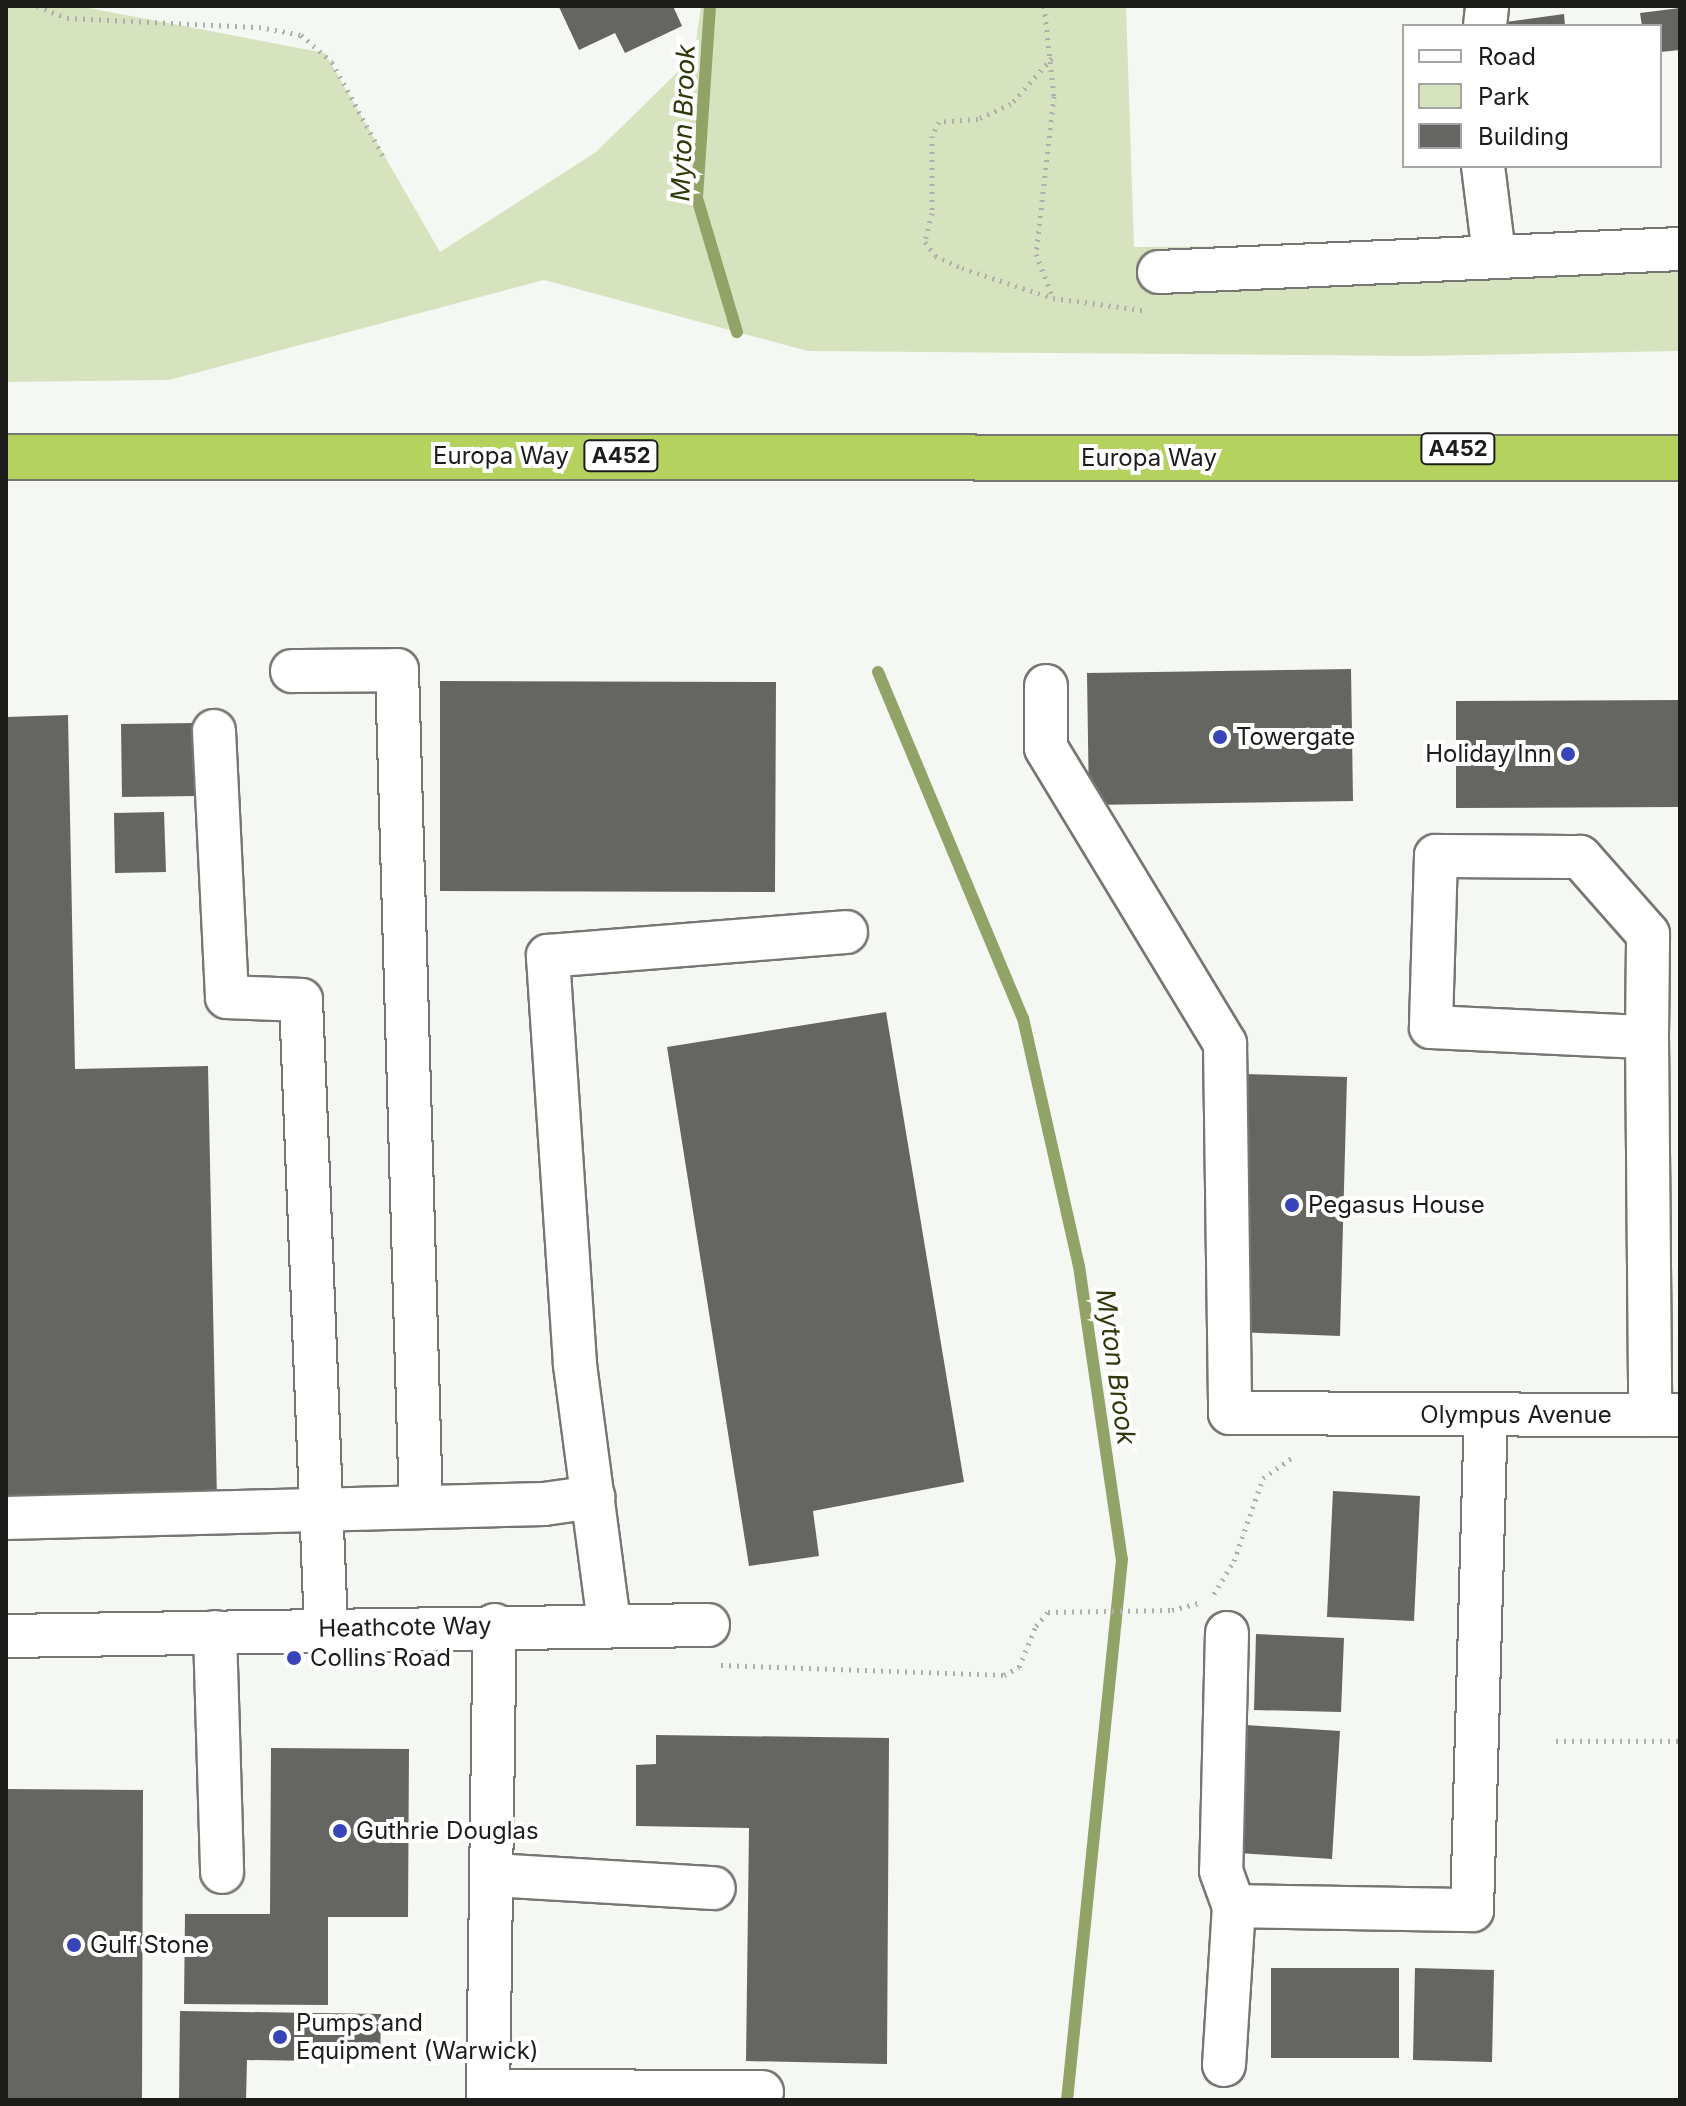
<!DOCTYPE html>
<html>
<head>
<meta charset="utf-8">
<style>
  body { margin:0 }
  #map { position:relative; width:1686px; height:2106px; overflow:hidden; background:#f5f7f2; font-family:Inter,sans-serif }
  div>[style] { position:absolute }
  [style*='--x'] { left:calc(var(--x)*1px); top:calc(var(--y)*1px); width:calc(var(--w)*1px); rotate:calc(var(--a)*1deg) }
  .green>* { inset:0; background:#d7e3be }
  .stream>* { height:12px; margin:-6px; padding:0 6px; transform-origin:6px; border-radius:6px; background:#91a367 }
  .building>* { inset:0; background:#656662 }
  .path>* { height:5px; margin-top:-2.5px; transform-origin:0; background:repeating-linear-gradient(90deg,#aeb0ac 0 2px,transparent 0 8px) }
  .roads { filter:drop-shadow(2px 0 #767773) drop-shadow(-2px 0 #767773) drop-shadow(0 2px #767773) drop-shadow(0 -2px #767773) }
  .minor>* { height:42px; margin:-21px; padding:0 21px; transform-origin:21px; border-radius:21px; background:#fff }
  .highway>* { height:44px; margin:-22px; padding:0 22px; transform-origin:22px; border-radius:22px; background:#b4d25d }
  .dots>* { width:22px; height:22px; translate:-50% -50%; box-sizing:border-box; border:4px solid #fff; border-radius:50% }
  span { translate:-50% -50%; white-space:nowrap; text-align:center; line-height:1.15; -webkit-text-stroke:8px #fff; paint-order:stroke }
  .shield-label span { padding:2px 6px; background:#fff; border:2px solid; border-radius:6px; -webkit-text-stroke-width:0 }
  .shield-label { font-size:22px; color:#1c1d1b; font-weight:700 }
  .street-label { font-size:24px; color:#1c1d1b }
  .poi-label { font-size:24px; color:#1c1d1b }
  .left { translate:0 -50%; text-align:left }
  .right { translate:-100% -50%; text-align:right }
  .water-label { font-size:26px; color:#2e390a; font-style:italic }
  .frame { position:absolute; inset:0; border:8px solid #1c1d1b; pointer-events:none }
  .legend { position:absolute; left:1402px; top:24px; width:260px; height:144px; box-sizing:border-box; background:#fff; border:2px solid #a4a5a4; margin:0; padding:10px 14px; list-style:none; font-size:24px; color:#1c1d1b }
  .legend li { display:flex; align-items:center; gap:16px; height:40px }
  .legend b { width:40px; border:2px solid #a4a5a4 }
</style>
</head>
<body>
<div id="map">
  <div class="green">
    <i style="clip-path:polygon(6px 6px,78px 6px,325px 53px,440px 252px,596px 152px,694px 56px,701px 6px,1126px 6px,1134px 247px,1680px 244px,1680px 351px,1415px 356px,808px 351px,544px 280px,169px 380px,6px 382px)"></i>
  </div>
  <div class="stream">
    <i style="--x:710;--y:6;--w:192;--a:93.9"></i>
    <i style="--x:697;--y:198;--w:140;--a:73.4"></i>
    <i style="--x:878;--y:672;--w:375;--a:67.3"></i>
    <i style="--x:1023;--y:1018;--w:254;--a:77.3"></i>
    <i style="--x:1079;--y:1266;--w:296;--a:81.7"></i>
    <i style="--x:1122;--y:1559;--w:544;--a:95.8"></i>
  </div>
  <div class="building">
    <i style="clip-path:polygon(673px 6px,682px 26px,625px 53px,615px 33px,579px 50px,559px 7px)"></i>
    <i style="clip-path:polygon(1680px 8px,1680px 50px,1660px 52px,1660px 26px,1642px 26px,1640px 13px)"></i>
    <i style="clip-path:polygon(1564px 14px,1565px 26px,1506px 26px,1506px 22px)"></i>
    <i style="clip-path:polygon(1351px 669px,1353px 801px,1089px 805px,1087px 673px)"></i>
    <i style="clip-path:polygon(440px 681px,776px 682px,775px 892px,440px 891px)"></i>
    <i style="clip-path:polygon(1680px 700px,1680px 807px,1456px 808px,1456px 701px)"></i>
    <i style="clip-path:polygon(68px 715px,75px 1069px,208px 1066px,217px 1500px,6px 1504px,6px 717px)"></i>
    <i style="clip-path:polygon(194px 723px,196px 796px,122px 797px,121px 724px)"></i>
    <i style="clip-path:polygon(164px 812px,166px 872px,115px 873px,114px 813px)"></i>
    <i style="clip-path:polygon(886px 1012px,964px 1482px,813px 1511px,819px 1556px,749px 1566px,667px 1047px)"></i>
    <i style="clip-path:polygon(1244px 1074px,1347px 1077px,1340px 1336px,1236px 1332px)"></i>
    <i style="clip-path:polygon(1333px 1491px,1420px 1496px,1414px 1621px,1327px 1617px)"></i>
    <i style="clip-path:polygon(1256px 1634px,1344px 1638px,1341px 1712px,1254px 1710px)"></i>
    <i style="clip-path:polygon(1246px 1725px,1340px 1731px,1332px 1859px,1238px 1853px)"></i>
    <i style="clip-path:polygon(656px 1735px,889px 1738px,887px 2064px,746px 2061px,749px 1828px,636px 1826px,636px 1765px,656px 1764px)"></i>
    <i style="clip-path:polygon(271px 1748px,409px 1749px,408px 1917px,328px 1917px,328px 2005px,184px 2004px,185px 1914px,270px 1914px)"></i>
    <i style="clip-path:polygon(6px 1789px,143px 1790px,142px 2100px,6px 2100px)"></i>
    <i style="clip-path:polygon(1271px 1968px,1399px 1968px,1399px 2058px,1271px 2058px)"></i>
    <i style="clip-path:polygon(1415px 1968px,1494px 1970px,1492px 2062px,1413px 2060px)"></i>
    <i style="clip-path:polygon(180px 2011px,381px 2014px,380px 2062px,247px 2060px,246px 2100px,179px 2100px)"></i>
  </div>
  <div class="path">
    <i style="--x:37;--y:6;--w:32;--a:22"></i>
    <i style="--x:67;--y:18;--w:192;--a:2.7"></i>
    <i style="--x:259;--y:27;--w:43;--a:10.8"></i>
    <i style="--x:301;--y:35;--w:41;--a:41.1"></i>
    <i style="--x:332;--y:62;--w:109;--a:61.6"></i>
    <i style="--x:1044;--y:6;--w:91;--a:83.7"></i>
    <i style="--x:1054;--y:96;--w:159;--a:96.5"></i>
    <i style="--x:1036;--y:254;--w:47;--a:68.9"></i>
    <i style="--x:1053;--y:298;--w:90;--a:7.7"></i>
    <i style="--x:1052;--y:58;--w:62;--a:131.7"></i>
    <i style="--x:1011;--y:104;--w:36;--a:156"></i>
    <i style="--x:978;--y:119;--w:39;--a:176"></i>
    <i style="--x:939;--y:122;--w:16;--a:117"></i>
    <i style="--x:932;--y:136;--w:77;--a:90"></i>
    <i style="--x:932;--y:213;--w:30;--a:104"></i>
    <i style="--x:925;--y:242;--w:17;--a:54"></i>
    <i style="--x:935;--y:256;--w:30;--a:24"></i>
    <i style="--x:962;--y:268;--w:95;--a:18.4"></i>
    <i style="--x:1214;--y:1594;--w:39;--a:-59"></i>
    <i style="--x:1234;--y:1561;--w:88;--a:-70.7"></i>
    <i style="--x:1263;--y:1478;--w:38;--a:-35"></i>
    <i style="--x:721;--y:1665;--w:283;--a:2"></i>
    <i style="--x:1004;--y:1675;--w:17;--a:-28"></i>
    <i style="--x:1019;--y:1667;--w:44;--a:-67.5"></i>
    <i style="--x:1036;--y:1626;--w:18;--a:-49"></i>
    <i style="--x:1048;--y:1612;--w:124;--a:-0.9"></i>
    <i style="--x:1172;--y:1610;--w:27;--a:-15"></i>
    <i style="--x:1556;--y:1741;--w:124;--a:0"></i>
  </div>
  <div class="roads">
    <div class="minor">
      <i style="--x:1485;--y:26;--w:20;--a:-84"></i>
      <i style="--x:1483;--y:166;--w:89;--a:82.9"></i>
      <i style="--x:1159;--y:272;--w:522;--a:-2.53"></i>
      <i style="--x:292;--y:671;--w:105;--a:-0.5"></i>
      <i style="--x:397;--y:670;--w:836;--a:88.36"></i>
      <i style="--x:1046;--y:686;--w:62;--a:90"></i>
      <i style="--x:1046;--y:748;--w:346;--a:58.8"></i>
      <i style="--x:1225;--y:1044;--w:369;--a:89.2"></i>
      <i style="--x:1230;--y:1413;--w:450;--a:0.3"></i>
      <i style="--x:214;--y:731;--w:266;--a:87.2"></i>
      <i style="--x:227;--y:997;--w:74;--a:2.3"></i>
      <i style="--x:301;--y:1000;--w:627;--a:87.72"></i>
      <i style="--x:1647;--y:1037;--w:103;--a:-89.4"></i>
      <i style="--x:1648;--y:934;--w:103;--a:-131.4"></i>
      <i style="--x:1580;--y:857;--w:144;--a:-179.6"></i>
      <i style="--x:1436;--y:856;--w:171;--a:91.7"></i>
      <i style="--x:1431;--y:1027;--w:216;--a:2.7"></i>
      <i style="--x:1647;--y:1037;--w:378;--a:89.5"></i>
      <i style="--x:6;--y:1518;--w:538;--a:-1.49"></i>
      <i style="--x:544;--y:1504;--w:50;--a:-8"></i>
      <i style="--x:609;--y:1623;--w:261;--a:-97.5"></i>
      <i style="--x:575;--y:1364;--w:409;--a:-93.8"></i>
      <i style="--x:548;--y:956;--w:299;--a:-4.6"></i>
      <i style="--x:215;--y:1632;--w:240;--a:88.3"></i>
      <i style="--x:1227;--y:1633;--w:238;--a:91.4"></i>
      <i style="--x:1221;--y:1871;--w:37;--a:70"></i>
      <i style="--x:6;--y:1636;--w:702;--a:-0.9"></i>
      <i style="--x:493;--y:1875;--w:221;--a:3.4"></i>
      <i style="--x:1224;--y:2065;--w:159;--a:-86.4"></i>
      <i style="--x:1234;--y:1906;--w:238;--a:1"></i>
      <i style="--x:1472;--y:1910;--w:495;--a:-88.4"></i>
      <i style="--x:488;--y:2091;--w:274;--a:0.2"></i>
      <i style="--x:488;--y:2100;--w:475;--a:-89.2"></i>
    </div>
    <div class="highway">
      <i style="--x:6;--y:457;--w:1674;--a:0.03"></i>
    </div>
  </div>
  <div class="dots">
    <i style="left:1220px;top:737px;background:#3845b8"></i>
    <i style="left:1568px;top:754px;background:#3845b8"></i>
    <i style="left:1292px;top:1205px;background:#3845b8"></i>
    <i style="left:294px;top:1658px;background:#3845b8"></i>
    <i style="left:340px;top:1831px;background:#3845b8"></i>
    <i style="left:74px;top:1945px;background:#3845b8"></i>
    <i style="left:280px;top:2037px;background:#3845b8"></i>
  </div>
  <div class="shield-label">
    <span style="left:1458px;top:449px">A452</span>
    <span style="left:621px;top:456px">A452</span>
  </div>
  <div class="street-label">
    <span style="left:501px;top:456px">Europa Way</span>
    <span style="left:1149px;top:458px">Europa Way</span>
    <span style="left:1516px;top:1415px">Olympus Avenue</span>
    <span style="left:405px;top:1627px;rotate:-1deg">Heathcote Way</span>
  </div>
  <div class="poi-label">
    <span class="left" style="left:1236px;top:737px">Towergate</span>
    <span class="right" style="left:1552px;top:754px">Holiday Inn</span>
    <span class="left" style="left:1308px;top:1205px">Pegasus House</span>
    <span class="left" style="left:310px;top:1658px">Collins Road</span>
    <span class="left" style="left:356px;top:1831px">Guthrie Douglas</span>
    <span class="left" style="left:90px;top:1945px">Gulf Stone</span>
    <span class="left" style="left:296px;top:2037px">Pumps and<br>Equipment (Warwick)</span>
  </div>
  <div class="water-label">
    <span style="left:683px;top:123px;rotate:-88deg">Myton Brook</span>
    <span style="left:1116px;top:1367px;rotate:82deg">Myton Brook</span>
  </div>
  <div class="frame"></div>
  <ul class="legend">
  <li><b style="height:10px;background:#fff"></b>Road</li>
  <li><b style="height:22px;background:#d7e3be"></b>Park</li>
  <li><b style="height:22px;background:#656662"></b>Building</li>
  </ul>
</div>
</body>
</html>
